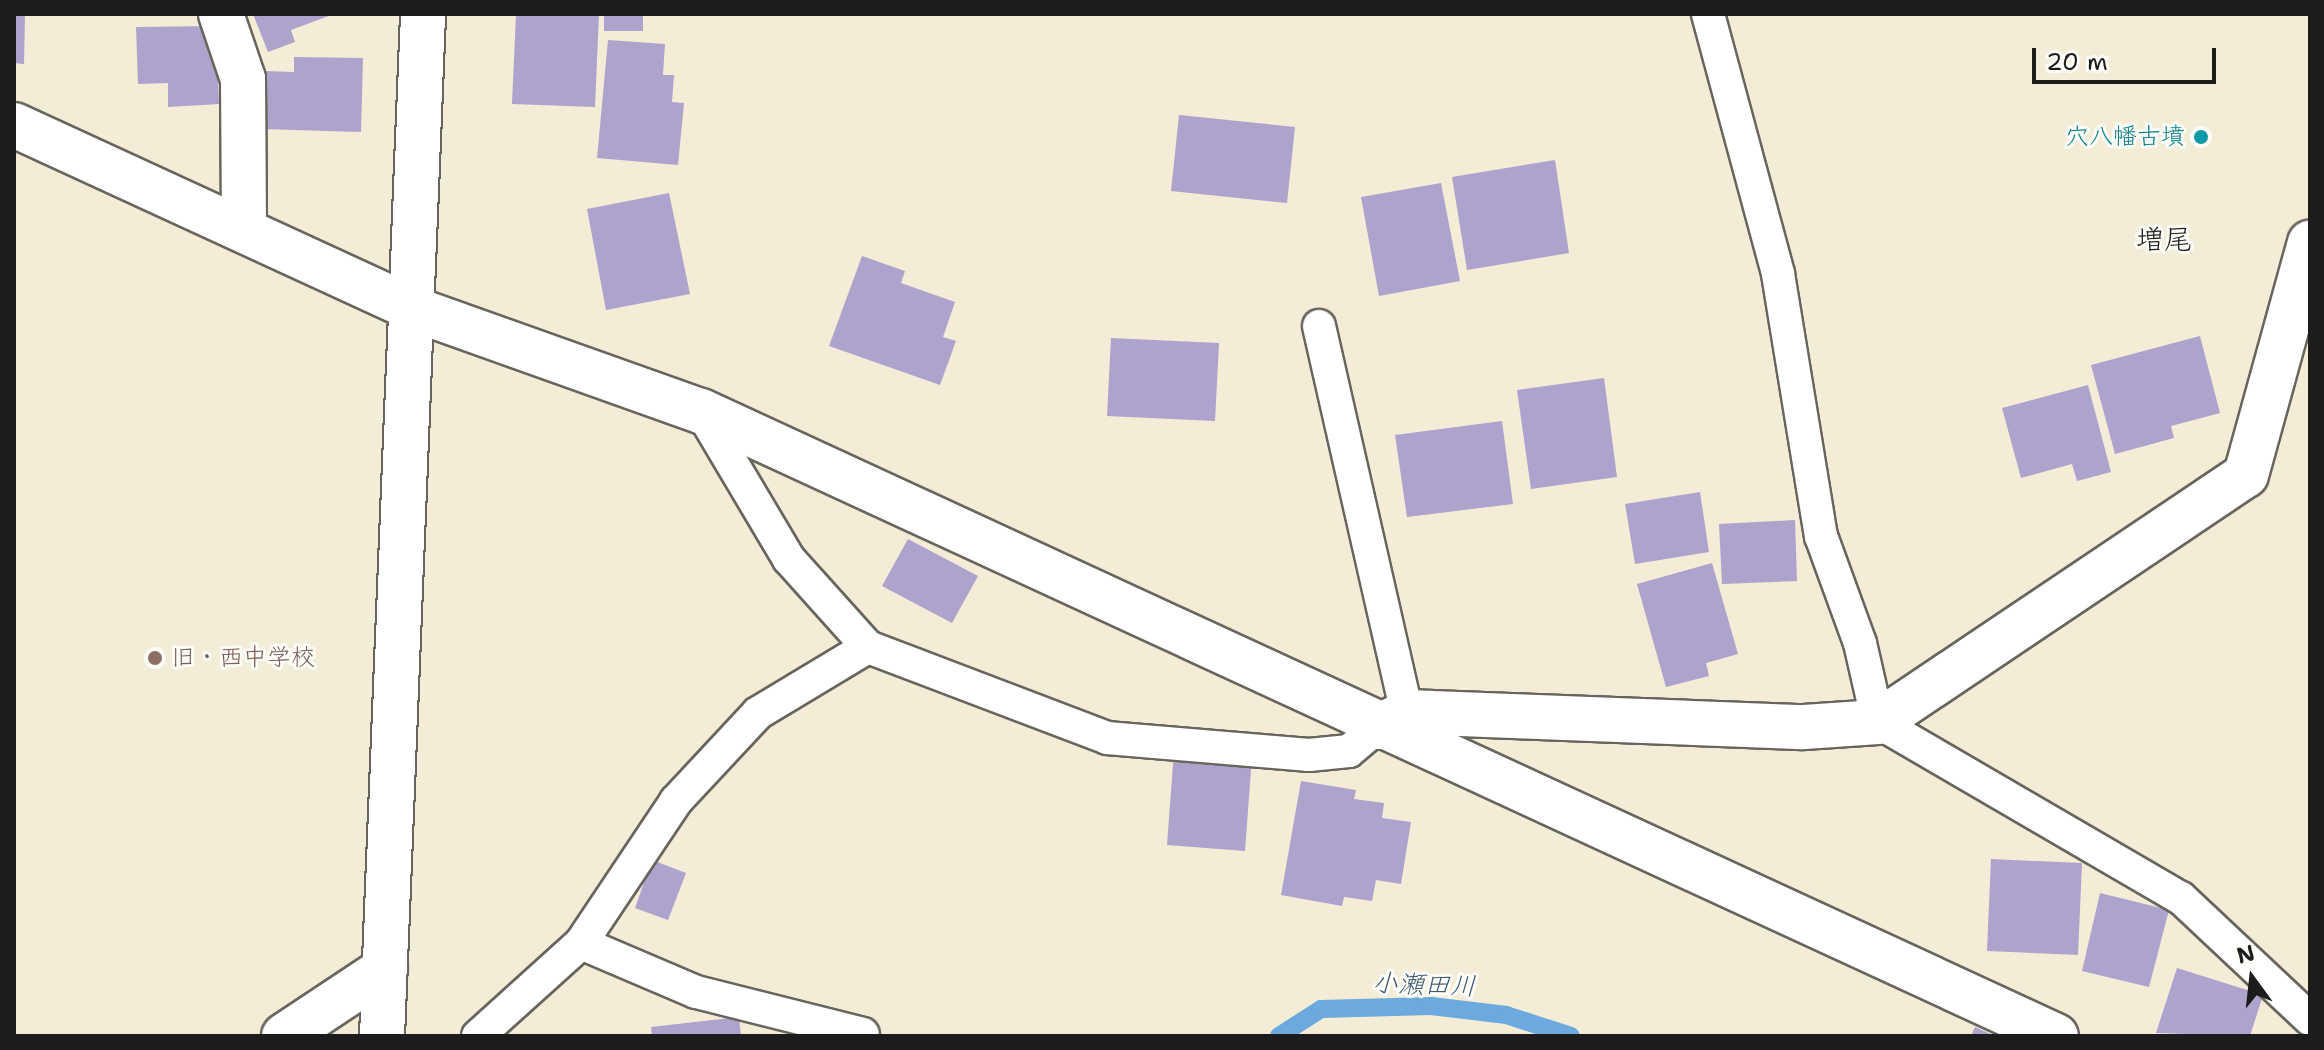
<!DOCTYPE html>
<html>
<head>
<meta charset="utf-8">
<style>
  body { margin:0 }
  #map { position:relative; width:2324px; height:1050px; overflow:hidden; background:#f3ecd7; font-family:"Shantell Sans","Klee One",sans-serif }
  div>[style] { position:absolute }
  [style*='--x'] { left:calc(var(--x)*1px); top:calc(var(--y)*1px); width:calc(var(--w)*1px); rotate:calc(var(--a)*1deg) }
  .stream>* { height:18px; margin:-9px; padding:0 9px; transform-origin:9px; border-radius:9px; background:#6ca9de }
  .building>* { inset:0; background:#ada3cd }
  .roads { filter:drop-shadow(2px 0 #67655d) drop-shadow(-2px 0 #67655d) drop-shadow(0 2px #67655d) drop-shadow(0 -2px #67655d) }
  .lane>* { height:32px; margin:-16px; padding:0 16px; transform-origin:16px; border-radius:16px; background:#fff }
  .street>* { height:44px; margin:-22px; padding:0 22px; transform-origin:22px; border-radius:22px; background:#fff }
  .secondary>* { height:44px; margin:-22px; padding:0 22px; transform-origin:22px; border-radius:22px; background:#fff }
  .dots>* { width:22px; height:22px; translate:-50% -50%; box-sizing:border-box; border:4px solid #fdfcf7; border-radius:50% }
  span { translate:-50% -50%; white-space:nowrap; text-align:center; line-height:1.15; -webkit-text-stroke:6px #fdfcf7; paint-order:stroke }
  .culture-label { font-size:24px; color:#0d838f }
  .right { translate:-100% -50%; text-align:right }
  .education-label { font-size:24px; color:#785e54 }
  .left { translate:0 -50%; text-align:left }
  .water-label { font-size:26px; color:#405b73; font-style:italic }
  .quarter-label { font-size:28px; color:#1c1c1c }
  .frame { position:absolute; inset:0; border:16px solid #1c1c1c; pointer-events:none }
  .north { position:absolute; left:2212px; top:938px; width:80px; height:80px; -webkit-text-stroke:6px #fdfcf7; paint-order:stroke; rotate:345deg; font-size:22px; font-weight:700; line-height:32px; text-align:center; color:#1c1c1c }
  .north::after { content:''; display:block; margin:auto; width:28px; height:36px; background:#1c1c1c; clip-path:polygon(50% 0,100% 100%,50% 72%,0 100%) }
  .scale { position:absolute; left:2032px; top:48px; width:184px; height:36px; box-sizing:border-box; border:4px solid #1c1c1c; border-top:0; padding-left:10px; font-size:24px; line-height:28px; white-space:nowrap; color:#1c1c1c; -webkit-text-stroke:6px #fdfcf7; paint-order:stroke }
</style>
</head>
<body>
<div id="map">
  <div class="stream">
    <i style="--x:1279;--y:1036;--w:50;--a:-32.7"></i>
    <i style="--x:1321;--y:1009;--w:110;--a:-1.6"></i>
    <i style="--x:1431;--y:1006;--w:76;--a:6.8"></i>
    <i style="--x:1506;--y:1015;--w:68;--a:17.9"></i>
  </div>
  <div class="building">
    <i style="clip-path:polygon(14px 14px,25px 14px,24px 64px,14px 63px)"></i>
    <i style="clip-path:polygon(253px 14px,334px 14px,291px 30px,295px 42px,268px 52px)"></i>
    <i style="clip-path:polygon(516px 14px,599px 14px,595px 107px,512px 104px)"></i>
    <i style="clip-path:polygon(604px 14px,643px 14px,643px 31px,604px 31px)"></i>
    <i style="clip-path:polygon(217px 26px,219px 104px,168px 107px,168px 83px,138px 84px,136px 27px)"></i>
    <i style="clip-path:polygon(608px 40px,665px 44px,663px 75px,674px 75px,672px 102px,684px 103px,678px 165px,597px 158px)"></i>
    <i style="clip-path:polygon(294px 57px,363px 58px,361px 132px,262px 129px,264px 71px,294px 72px)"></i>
    <i style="clip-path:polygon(1179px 115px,1295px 127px,1287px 203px,1171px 191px)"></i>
    <i style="clip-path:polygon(1555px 160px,1569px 253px,1467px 270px,1452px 177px)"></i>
    <i style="clip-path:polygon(1441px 183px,1460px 281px,1379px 296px,1361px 197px)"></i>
    <i style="clip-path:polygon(669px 193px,690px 294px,606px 310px,587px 209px)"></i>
    <i style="clip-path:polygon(862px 256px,905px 271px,901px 283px,955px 302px,943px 337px,956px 341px,940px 385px,829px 346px)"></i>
    <i style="clip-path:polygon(2200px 336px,2220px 413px,2171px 426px,2174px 438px,2115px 454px,2091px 365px)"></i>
    <i style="clip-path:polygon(1111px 338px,1219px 343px,1215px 421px,1107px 416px)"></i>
    <i style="clip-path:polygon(1604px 378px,1617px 477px,1531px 489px,1517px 390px)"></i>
    <i style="clip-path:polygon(2088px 385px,2111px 472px,2077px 481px,2072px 464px,2021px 478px,2002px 408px)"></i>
    <i style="clip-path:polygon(1502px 421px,1513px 504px,1407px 517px,1395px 435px)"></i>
    <i style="clip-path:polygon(1700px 492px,1709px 552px,1635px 564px,1625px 504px)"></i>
    <i style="clip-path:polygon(1795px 520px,1797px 581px,1722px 584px,1719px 524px)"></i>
    <i style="clip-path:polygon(908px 539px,978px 576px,952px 623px,882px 586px)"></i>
    <i style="clip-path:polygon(1712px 563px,1738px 654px,1706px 663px,1709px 676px,1666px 687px,1637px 584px)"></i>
    <i style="clip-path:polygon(1174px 751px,1252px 757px,1245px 851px,1167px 845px)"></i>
    <i style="clip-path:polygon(1301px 781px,1356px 790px,1354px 799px,1384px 803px,1382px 818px,1411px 822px,1401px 884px,1376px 880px,1372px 901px,1344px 897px,1342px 906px,1281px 895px)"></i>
    <i style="clip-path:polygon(1991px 859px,2082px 863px,2078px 955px,1987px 951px)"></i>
    <i style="clip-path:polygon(652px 860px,686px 873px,668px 920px,635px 908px)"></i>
    <i style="clip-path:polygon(2100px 893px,2169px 910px,2149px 987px,2082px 971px)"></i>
    <i style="clip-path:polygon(2177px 968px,2263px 995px,2250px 1036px,2156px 1033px)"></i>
    <i style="clip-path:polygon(739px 1017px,741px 1036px,652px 1036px,651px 1027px)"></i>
    <i style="clip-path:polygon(1975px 1027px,1995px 1036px,1971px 1036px)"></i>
  </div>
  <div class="roads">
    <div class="lane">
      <i style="--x:1708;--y:14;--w:269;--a:74.9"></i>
      <i style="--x:1778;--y:274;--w:266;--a:80.7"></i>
      <i style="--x:1821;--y:536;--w:114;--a:70"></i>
      <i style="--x:1860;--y:643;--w:81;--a:77.2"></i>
      <i style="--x:1878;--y:722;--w:350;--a:30.2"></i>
      <i style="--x:2181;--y:898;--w:177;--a:43.2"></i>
      <i style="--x:1319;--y:326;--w:396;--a:77.2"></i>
      <i style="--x:701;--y:411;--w:172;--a:59.3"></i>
      <i style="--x:789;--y:559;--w:118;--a:48.1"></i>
      <i style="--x:868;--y:647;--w:256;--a:20.8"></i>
      <i style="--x:1107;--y:738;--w:203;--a:4.8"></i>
      <i style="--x:1309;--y:755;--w:40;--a:-5.7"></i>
      <i style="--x:1349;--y:751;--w:38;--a:-40"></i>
      <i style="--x:581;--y:943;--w:125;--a:23.1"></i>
      <i style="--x:696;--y:992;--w:172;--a:14.1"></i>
      <i style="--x:478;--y:1036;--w:139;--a:-42.1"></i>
      <i style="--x:581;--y:943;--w:171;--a:-56.2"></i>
      <i style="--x:676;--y:801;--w:120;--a:-47"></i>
      <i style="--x:758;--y:713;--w:128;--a:-31"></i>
    </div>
    <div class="street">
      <i style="--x:221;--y:14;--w:69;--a:71.3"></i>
      <i style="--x:243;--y:79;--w:146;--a:89.6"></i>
      <i style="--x:14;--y:125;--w:437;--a:24.7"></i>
      <i style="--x:411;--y:308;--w:308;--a:19.6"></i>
      <i style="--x:701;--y:411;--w:1492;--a:24.76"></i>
      <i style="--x:1378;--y:727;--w:33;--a:-27"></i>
      <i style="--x:1407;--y:712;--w:397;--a:2.2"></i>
      <i style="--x:1804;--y:727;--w:74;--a:-3.9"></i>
      <i style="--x:1878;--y:722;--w:443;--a:-33.9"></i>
      <i style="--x:2246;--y:475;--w:241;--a:-74.6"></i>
      <i style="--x:284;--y:1036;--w:121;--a:-33.6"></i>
    </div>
    <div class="secondary">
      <i style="--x:382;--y:1036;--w:1023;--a:-87.7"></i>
    </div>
  </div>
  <div class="dots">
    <i style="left:2201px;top:137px;background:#0f9aa8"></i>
    <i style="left:155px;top:658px;background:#8d6e63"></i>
  </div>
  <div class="culture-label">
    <span class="right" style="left:2185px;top:137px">穴八幡古墳</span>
  </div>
  <div class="education-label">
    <span class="left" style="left:171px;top:658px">旧・西中学校</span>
  </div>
  <div class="water-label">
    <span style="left:1424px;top:984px;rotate:2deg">小瀬田川</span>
  </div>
  <div class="quarter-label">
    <span style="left:2164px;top:239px">増尾</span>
  </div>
  <div class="frame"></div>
  <div class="north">N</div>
  <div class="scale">20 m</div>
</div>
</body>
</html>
